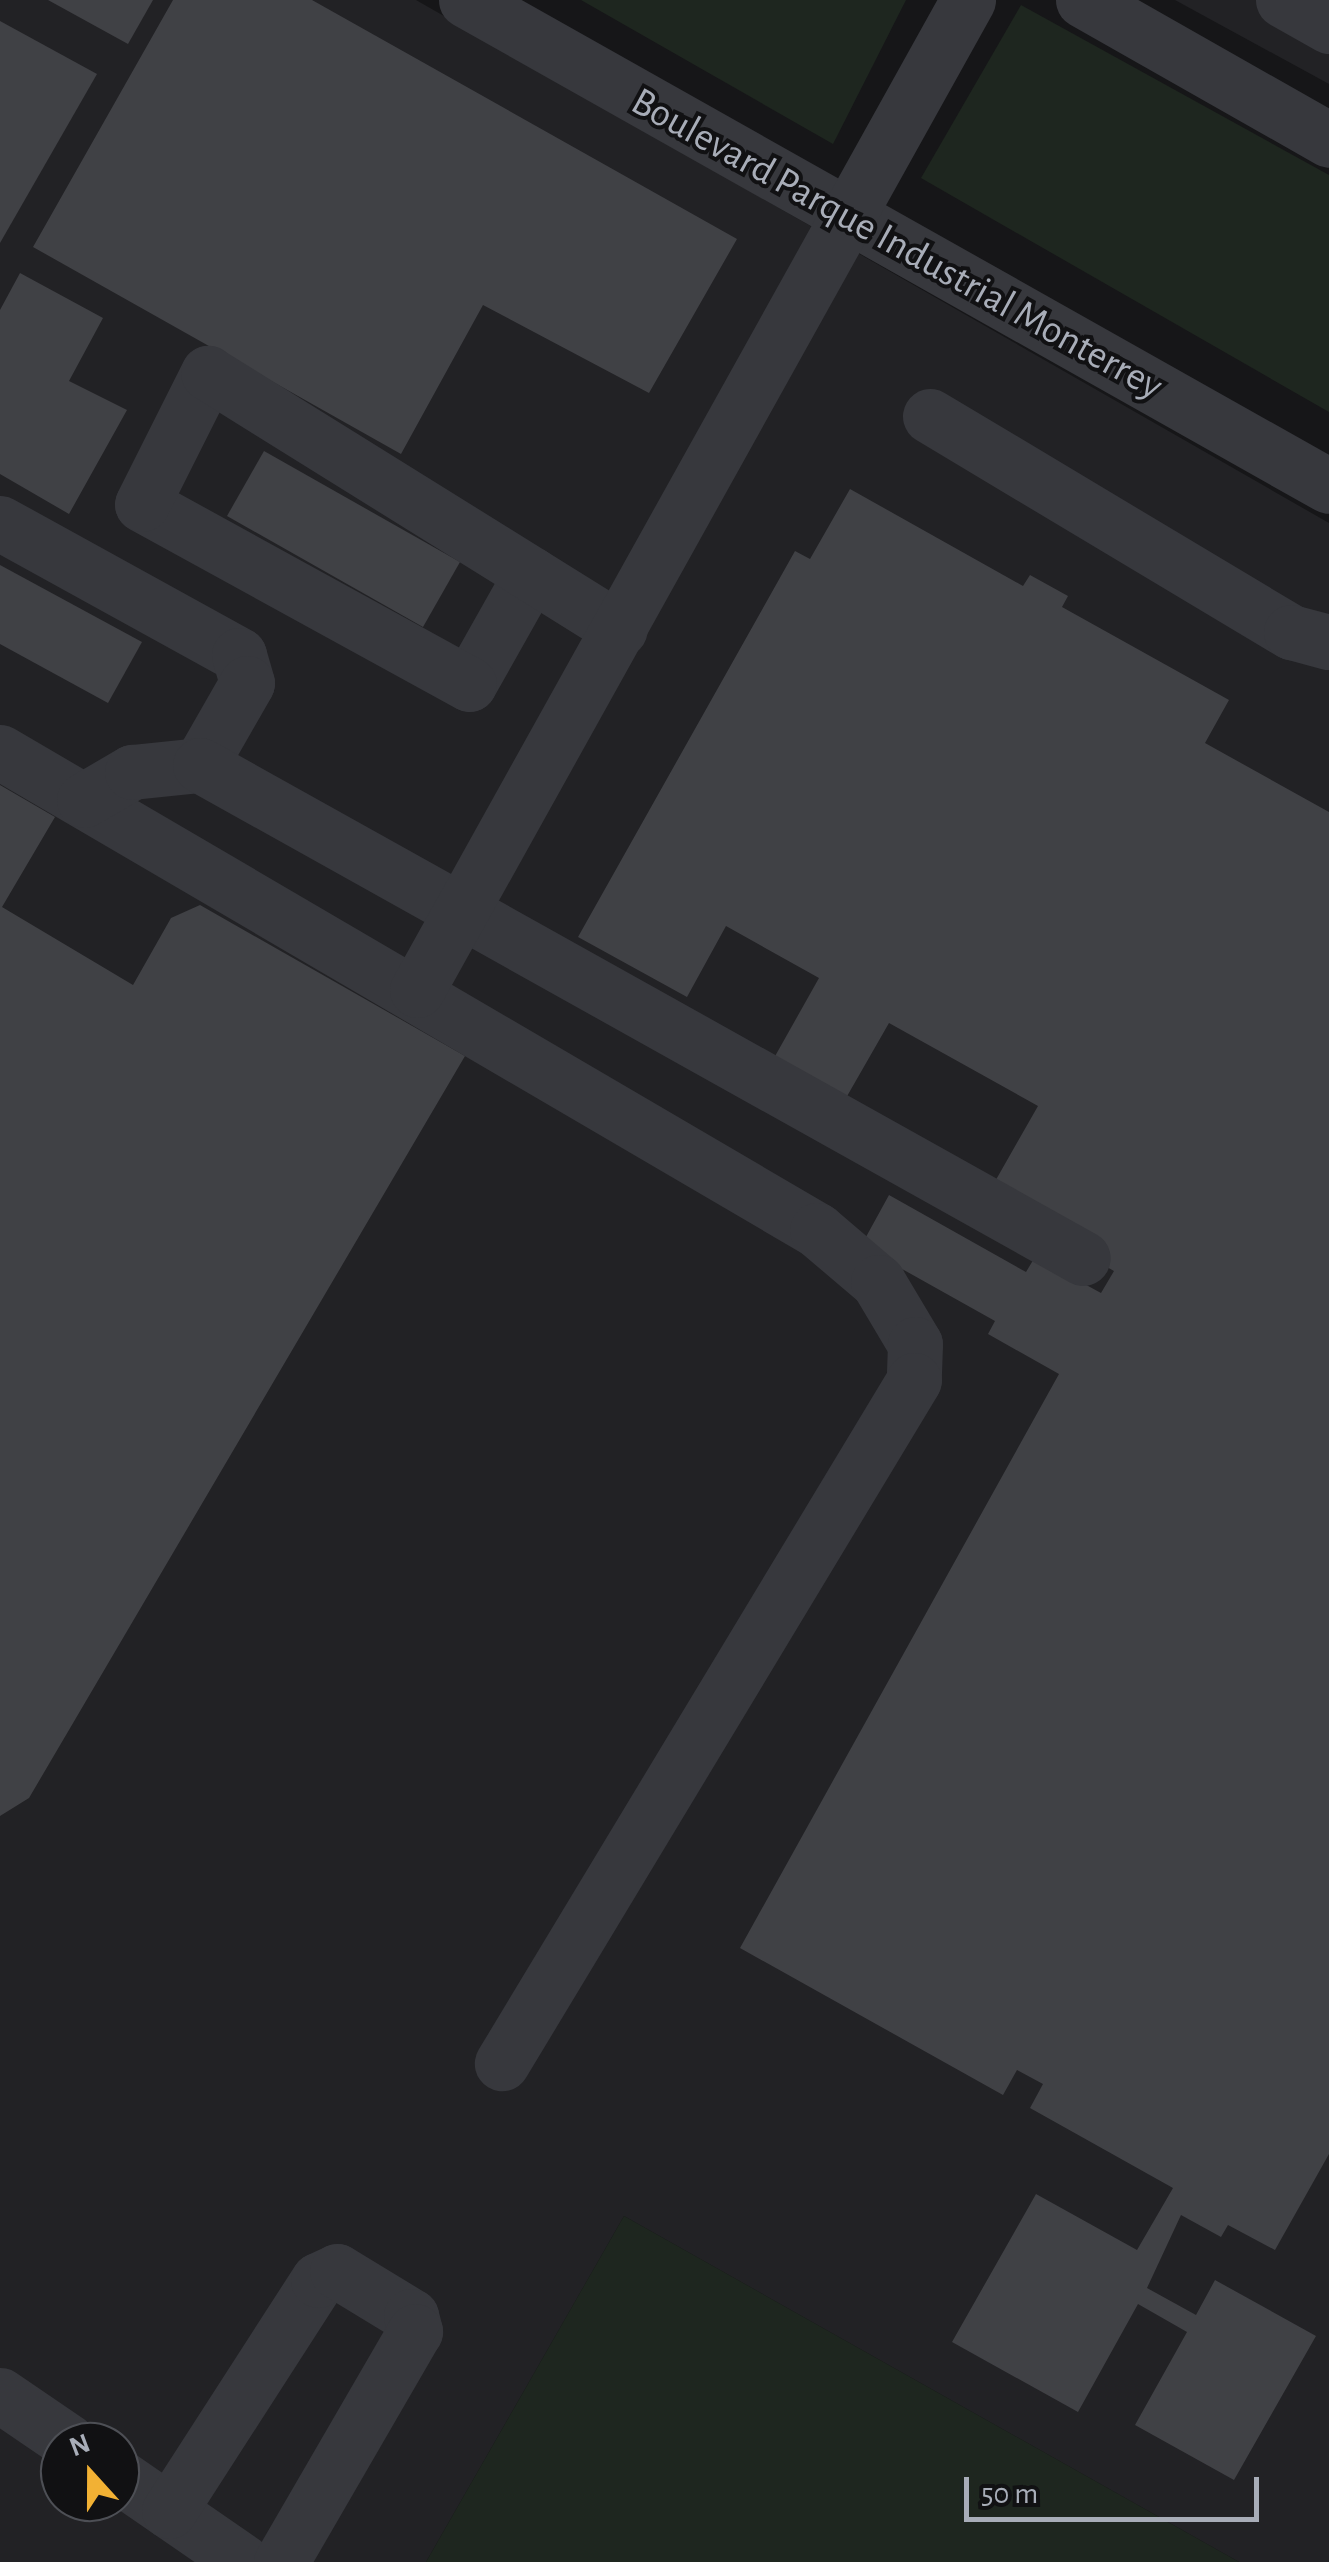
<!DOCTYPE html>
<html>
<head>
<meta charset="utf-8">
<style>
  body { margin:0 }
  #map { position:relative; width:1329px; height:2562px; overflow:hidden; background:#161618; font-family:"Alegreya Sans",sans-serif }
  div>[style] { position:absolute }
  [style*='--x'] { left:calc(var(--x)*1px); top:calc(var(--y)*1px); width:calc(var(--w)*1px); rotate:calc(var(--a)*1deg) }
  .built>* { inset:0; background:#222225 }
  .green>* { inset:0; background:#1e261f }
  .building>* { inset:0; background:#404145 }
  .minor>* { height:55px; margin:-27.5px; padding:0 27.5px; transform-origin:27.5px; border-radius:27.5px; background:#37383d }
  span { translate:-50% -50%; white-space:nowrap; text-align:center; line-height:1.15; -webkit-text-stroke:8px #111113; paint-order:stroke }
  .street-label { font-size:40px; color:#a8adb8 }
  .north { position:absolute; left:40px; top:2422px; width:100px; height:100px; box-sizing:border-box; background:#111113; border:2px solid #4d4f55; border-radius:50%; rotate:339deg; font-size:28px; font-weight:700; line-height:40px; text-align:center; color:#a8adb8 }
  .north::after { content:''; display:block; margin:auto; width:35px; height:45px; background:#f2b134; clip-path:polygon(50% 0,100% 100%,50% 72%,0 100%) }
  .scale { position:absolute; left:964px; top:2477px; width:295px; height:45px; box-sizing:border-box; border:5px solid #a8adb8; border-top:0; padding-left:12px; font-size:30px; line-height:35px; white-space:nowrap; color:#a8adb8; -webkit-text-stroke:8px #111113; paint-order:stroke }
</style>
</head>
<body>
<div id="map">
  <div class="built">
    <i style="clip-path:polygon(evenodd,0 0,416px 0,1329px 523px,1329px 2562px,1239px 2562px,624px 2216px,426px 2562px,0 2562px,0 0,60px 2442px,120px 2442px,120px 2502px,60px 2502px,60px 2442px)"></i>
    <i style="clip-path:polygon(1175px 0,1329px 0,1329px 84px)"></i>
  </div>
  <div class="green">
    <i style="clip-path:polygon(581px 0,906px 0,833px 144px)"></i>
    <i style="clip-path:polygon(1021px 5px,1329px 175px,1329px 412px,921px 178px)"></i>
    <i style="clip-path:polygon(624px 2216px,1239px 2562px,426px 2562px)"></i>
  </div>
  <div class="building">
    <i style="clip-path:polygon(48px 0,153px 0,128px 44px)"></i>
    <i style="clip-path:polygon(173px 0,312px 0,737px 239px,649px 393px,483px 305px,401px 454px,33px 247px)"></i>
    <i style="clip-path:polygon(0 21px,97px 74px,0 243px)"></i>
    <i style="clip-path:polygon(20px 273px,103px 318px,69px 381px,127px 410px,69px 514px,0 474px,0 310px)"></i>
    <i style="clip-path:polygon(264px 451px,460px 562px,423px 627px,227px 516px)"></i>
    <i style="clip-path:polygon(850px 489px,1023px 586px,1030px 575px,1068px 596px,1062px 607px,1229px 700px,1205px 743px,1329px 812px,1329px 2154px,1275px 2250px,1228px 2225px,1221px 2237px,1181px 2215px,1147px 2288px,1196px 2315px,1215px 2280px,1316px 2336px,1234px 2480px,1135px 2425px,1187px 2332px,1138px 2304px,1078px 2412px,952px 2342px,1036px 2194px,1137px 2250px,1173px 2188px,1030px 2108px,1043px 2084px,1017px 2070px,1003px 2095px,740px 1948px,1059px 1374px,988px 1334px,995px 1321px,861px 1246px,889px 1195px,1026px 1272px,1035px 1257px,1101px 1293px,1114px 1271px,985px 1199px,1038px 1106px,889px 1023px,846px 1098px,774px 1058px,819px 978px,726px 926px,687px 997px,578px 937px,795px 551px,810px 559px)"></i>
    <i style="clip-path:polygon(0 565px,142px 642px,108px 703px,0 644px)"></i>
    <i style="clip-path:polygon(0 785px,55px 817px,2px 907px,133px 985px,171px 918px,200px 905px,465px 1056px,29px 1798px,0 1816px)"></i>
  </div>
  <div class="minor">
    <i style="--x:466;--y:0;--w:990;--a:29.39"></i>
    <i style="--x:1083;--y:0;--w:283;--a:29.6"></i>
    <i style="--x:1283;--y:0;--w:53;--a:29.5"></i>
    <i style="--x:930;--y:416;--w:421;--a:30.9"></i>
    <i style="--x:1291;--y:632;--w:39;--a:15"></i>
    <i style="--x:0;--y:523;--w:273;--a:28.9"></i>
    <i style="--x:239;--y:655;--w:29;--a:74"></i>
    <i style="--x:247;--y:683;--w:95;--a:119.8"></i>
    <i style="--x:531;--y:574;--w:126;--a:119.4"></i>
    <i style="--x:469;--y:684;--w:373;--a:-151.2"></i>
    <i style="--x:142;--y:504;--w:147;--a:-63.3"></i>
    <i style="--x:208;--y:373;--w:485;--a:31.9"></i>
    <i style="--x:0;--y:752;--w:947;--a:30.33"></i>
    <i style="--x:817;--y:1230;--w:80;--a:40.4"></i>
    <i style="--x:878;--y:1282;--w:72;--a:59.2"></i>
    <i style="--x:915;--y:1344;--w:36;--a:92"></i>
    <i style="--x:914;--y:1380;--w:798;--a:121.1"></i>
    <i style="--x:84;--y:800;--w:56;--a:-30.3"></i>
    <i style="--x:132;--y:772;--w:68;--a:-5.9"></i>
    <i style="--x:200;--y:765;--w:1011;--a:29.18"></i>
    <i style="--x:417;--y:990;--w:1133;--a:-60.9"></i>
    <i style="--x:0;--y:2395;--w:83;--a:34.3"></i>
    <i style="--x:120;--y:2477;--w:150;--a:34.6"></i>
    <i style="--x:169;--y:2511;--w:275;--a:-57.2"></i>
    <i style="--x:318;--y:2280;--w:21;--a:-25"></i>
    <i style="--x:337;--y:2271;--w:87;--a:31.3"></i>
    <i style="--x:411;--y:2316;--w:16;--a:75"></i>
    <i style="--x:415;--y:2331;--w:267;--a:120.1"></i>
  </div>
  <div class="street-label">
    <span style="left:897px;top:244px;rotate:29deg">Boulevard Parque Industrial Monterrey</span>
  </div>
  <div class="north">N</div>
  <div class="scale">50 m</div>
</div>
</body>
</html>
